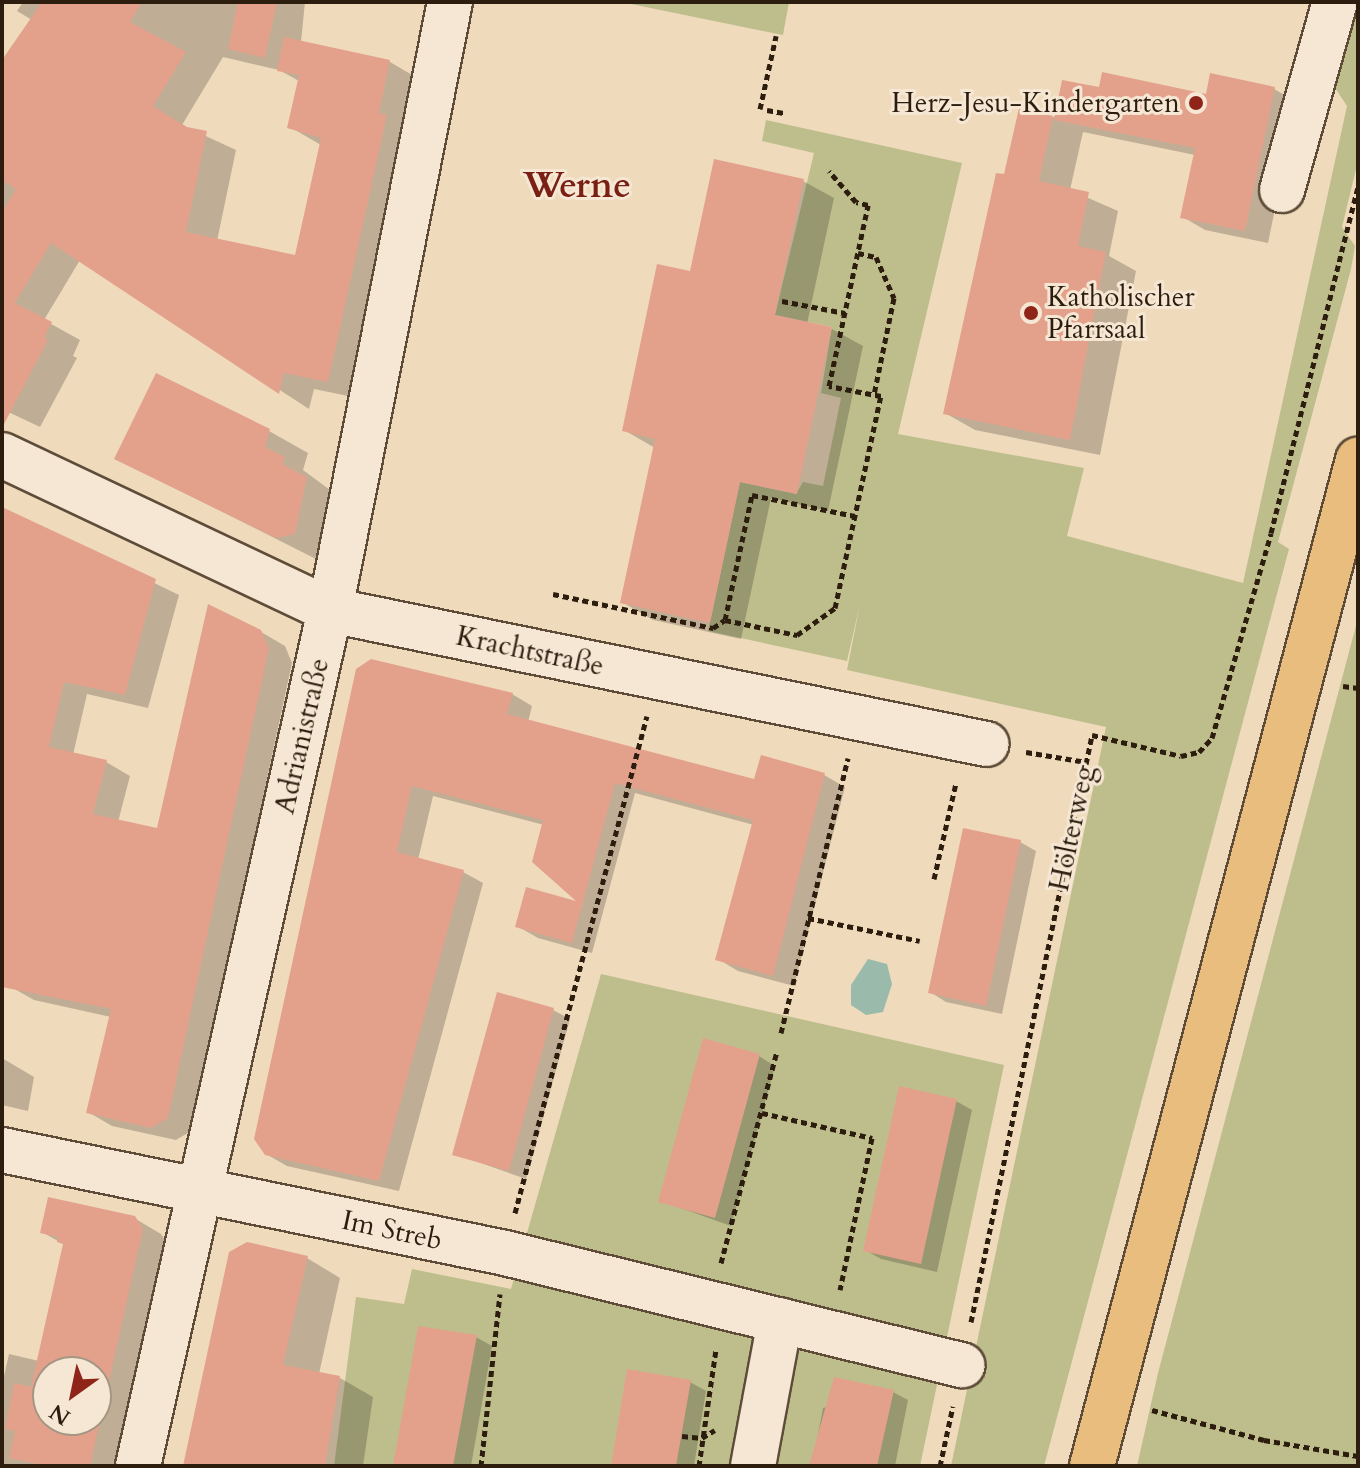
<!DOCTYPE html>
<html>
<head>
<meta charset="utf-8">
<style>
  body { margin:0 }
  #map { position:relative; width:1360px; height:1468px; overflow:hidden; background:#efdabb; font-family:Cardo,serif }
  div>[style] { position:absolute }
  [style*='--x'] { left:calc(var(--x)*1px); top:calc(var(--y)*1px); width:calc(var(--w)*1px); rotate:calc(var(--a)*1deg) }
  .green>* { inset:0; background:#bebe8d }
  .water>* { inset:0; background:#9abbab }
  .shadow>* { inset:0; background:#0003 }
  .building>* { inset:0; background:#e3a18c }
  .path>* { height:5px; margin-top:-2.5px; transform-origin:0; background:repeating-linear-gradient(90deg,#2d1d0e 0 6px,transparent 0 10px) }
  .roads { filter:drop-shadow(2px 0 #5e4c39) drop-shadow(-2px 0 #5e4c39) drop-shadow(0 2px #5e4c39) drop-shadow(0 -2px #5e4c39) }
  .minor>* { height:44px; margin:-22px; padding:0 22px; transform-origin:22px; border-radius:22px; background:#f5e7d3 }
  .major>* { height:44px; margin:-22px; padding:0 22px; transform-origin:22px; border-radius:22px; background:#e8bd7e }
  .dots>* { width:22px; height:22px; translate:-50% -50%; box-sizing:border-box; border:4px solid #f5e7d3; border-radius:50% }
  span { translate:-50% -50%; white-space:nowrap; text-align:center; line-height:1.15; -webkit-text-stroke:6px #f5e7d3; paint-order:stroke }
  .poi-label { font-size:28px; color:#2d1d0e }
  .right { translate:-100% -50%; text-align:right }
  .left { translate:0 -50%; text-align:left }
  .street-label { font-size:28px; color:#2d1d0e }
  .district-label { font-size:36px; color:#7a1f14; font-weight:700 }
  .frame { position:absolute; inset:0; border:4px solid #2d1d0e; pointer-events:none }
  .north { position:absolute; left:32px; top:1356px; width:80px; height:80px; box-sizing:border-box; background:#f5e7d3; border:2px solid #a59684; border-radius:50%; rotate:213deg; font-size:22px; font-weight:700; line-height:32px; text-align:center; color:#2d1d0e }
  .north::after { content:''; display:block; margin:auto; width:28px; height:36px; background:#8f2418; clip-path:polygon(50% 0,100% 100%,50% 72%,0 100%) }
</style>
</head>
<body>
<div id="map">
  <div class="green">
    <i style="clip-path:polygon(621px 2px,789px 2px,783px 35px)"></i>
    <i style="clip-path:polygon(1342px 2px,1358px 2px,1358px 161px,1342px 227px,1355px 246px,1351px 269px,1278px 542px,1289px 549px,1044px 1466px,951px 1466px,1106px 727px,847px 670px,860px 604px,847px 661px,708px 631px,740px 482px,796px 494px,803px 482px,823px 486px,841px 398px,821px 393px,832px 327px,775px 315px,814px 153px,762px 141px,766px 120px,962px 163px,898px 434px,1084px 468px,1067px 536px,1243px 583px,1347px 106px,1324px 71px)"></i>
    <i style="clip-path:polygon(1358px 618px,1358px 1466px,1137px 1466px,1158px 1373px)"></i>
    <i style="clip-path:polygon(601px 974px,1004px 1065px,920px 1466px,334px 1466px,356px 1297px,404px 1304px,412px 1269px,511px 1289px)"></i>
  </div>
  <div class="water">
    <i style="clip-path:polygon(868px 959px,887px 964px,892px 984px,883px 1012px,866px 1015px,851px 1005px,851px 985px)"></i>
  </div>
  <div class="shadow">
    <i style="clip-path:polygon(evenodd,23px 2px,305px 2px,301px 42px,390px 62px,419px 79px,358px 398px,314px 389px,309px 409px,80px 260px,44px 320px,80px 340px,73px 356px,77px 358px,40px 427px,2px 409px,2px 65px,32px 20px,17px 11px,23px 2px,223px 57px,279px 70px,299px 81px,290px 127px,321px 145px,297px 257px,217px 241px,236px 150px,182px 125px,223px 57px)"></i>
    <i style="clip-path:polygon(1274px 89px,1297px 102px,1268px 243px,1205px 230px,1183px 217px,1195px 155px,1083px 132px,1070px 190px,1118px 211px,1109px 256px,1136px 271px,1100px 455px,975px 430px,945px 413px,1006px 177px,1052px 118px,1100px 90px,1207px 96px)"></i>
    <i style="clip-path:polygon(803px 181px,834px 198px,807px 324px,832px 329px,863px 346px,828px 511px,771px 498px,741px 639px,653px 620px,622px 602px,655px 448px,624px 430px,692px 273px)"></i>
    <i style="clip-path:polygon(269px 431px,308px 453px,303px 470px,345px 501px,333px 556px,316px 559px,117px 459px)"></i>
    <i style="clip-path:polygon(2px 509px,179px 595px,148px 708px,87px 694px,73px 755px,106px 762px,130px 776px,118px 822px,158px 831px,261px 632px,285px 646px,292px 663px,191px 1131px,176px 1140px,112px 1126px,88px 1112px,111px 1017px,34px 1000px,11px 987px,2px 913px)"></i>
    <i style="clip-path:polygon(371px 661px,512px 694px,532px 706px,528px 722px,756px 782px,824px 775px,845px 787px,794px 986px,738px 971px,718px 959px,754px 825px,635px 793px,592px 953px,538px 938px,517px 926px,527px 889px,583px 905px,534px 861px,544px 825px,433px 796px,418px 860px,463px 872px,483px 883px,399px 1191px,287px 1166px,266px 1154px)"></i>
    <i style="clip-path:polygon(1020px 842px,1036px 851px,1002px 1014px,946px 1002px,930px 992px)"></i>
    <i style="clip-path:polygon(553px 1010px,570px 1019px,526px 1179px,455px 1154px)"></i>
    <i style="clip-path:polygon(759px 1056px,775px 1066px,731px 1226px,661px 1201px)"></i>
    <i style="clip-path:polygon(2px 1058px,34px 1077px,28px 1111px,2px 1105px)"></i>
    <i style="clip-path:polygon(956px 1101px,972px 1110px,937px 1272px,881px 1259px,865px 1250px)"></i>
    <i style="clip-path:polygon(evenodd,134px 1218px,161px 1234px,169px 1246px,121px 1466px,2px 1466px,2px 1385px,9px 1354px,39px 1361px,65px 1245px,42px 1232px,134px 1218px,48px 1372px,96px 1372px,96px 1420px,48px 1420px,48px 1372px)"></i>
    <i style="clip-path:polygon(307px 1258px,340px 1278px,319px 1374px,340px 1378px,373px 1397px,363px 1466px,185px 1466px)"></i>
    <i style="clip-path:polygon(476px 1337px,492px 1346px,471px 1466px,396px 1466px)"></i>
    <i style="clip-path:polygon(690px 1382px,706px 1391px,694px 1466px,613px 1466px)"></i>
    <i style="clip-path:polygon(893px 1392px,908px 1400px,895px 1466px,812px 1466px,823px 1408px)"></i>
  </div>
  <div class="building">
    <i style="clip-path:polygon(42px 2px,142px 2px,130px 22px,186px 52px,153px 106px,187px 127px,207px 131px,186px 232px,295px 255px,321px 138px,287px 128px,299px 75px,277px 71px,284px 37px,390px 60px,379px 113px,387px 115px,328px 382px,284px 373px,279px 394px,51px 243px,15px 303px,52px 322px,44px 338px,48px 340px,2px 428px,2px 212px,16px 189px,2px 180px,2px 60px)"></i>
    <i style="clip-path:polygon(238px 2px,277px 2px,265px 58px,228px 49px)"></i>
    <i style="clip-path:polygon(1102px 72px,1206px 94px,1210px 73px,1275px 87px,1245px 231px,1180px 218px,1195px 148px,1054px 120px,1062px 80px,1099px 87px)"></i>
    <i style="clip-path:polygon(1019px 108px,1053px 116px,1039px 181px,1089px 192px,1078px 246px,1106px 252px,1070px 440px,943px 414px,996px 173px,1004px 174px)"></i>
    <i style="clip-path:polygon(714px 159px,804px 179px,775px 315px,832px 327px,797px 494px,740px 482px,710px 623px,620px 603px,655px 439px,622px 431px,657px 264px,690px 271px)"></i>
    <i style="clip-path:polygon(156px 373px,270px 429px,265px 447px,285px 457px,282px 464px,307px 477px,295px 534px,276px 538px,114px 459px)"></i>
    <i style="clip-path:polygon(2px 507px,156px 579px,125px 695px,64px 682px,49px 747px,107px 760px,93px 814px,157px 828px,208px 604px,261px 630px,269px 648px,168px 1118px,151px 1128px,86px 1113px,111px 1009px,2px 987px)"></i>
    <i style="clip-path:polygon(371px 659px,513px 693px,507px 714px,754px 779px,761px 755px,825px 773px,773px 976px,715px 960px,753px 820px,615px 783px,572px 943px,515px 927px,526px 887px,576px 901px,532px 862px,543px 820px,412px 786px,397px 852px,464px 870px,379px 1181px,265px 1155px,254px 1139px,356px 669px)"></i>
    <i style="clip-path:polygon(963px 828px,1021px 840px,986px 1006px,928px 993px)"></i>
    <i style="clip-path:polygon(497px 992px,554px 1008px,509px 1171px,452px 1155px)"></i>
    <i style="clip-path:polygon(703px 1038px,760px 1054px,715px 1218px,658px 1202px)"></i>
    <i style="clip-path:polygon(899px 1086px,957px 1099px,921px 1264px,863px 1251px)"></i>
    <i style="clip-path:polygon(evenodd,48px 1197px,135px 1216px,143px 1229px,90px 1466px,46px 1466px,9px 1458px,15px 1431px,5px 1429px,14px 1383px,31px 1387px,63px 1244px,57px 1242px,58px 1237px,40px 1233px,48px 1197px,48px 1372px,96px 1372px,96px 1420px,48px 1420px,48px 1372px)"></i>
    <i style="clip-path:polygon(247px 1242px,308px 1256px,283px 1365px,340px 1376px,325px 1466px,183px 1466px,229px 1252px)"></i>
    <i style="clip-path:polygon(418px 1326px,477px 1335px,453px 1466px,393px 1466px)"></i>
    <i style="clip-path:polygon(627px 1369px,691px 1380px,676px 1466px,611px 1466px)"></i>
    <i style="clip-path:polygon(834px 1377px,894px 1390px,877px 1466px,809px 1466px)"></i>
  </div>
  <div class="path">
    <i style="--x:760;--y:109;--w:75;--a:-77.6"></i>
    <i style="--x:767;--y:110;--w:17;--a:10"></i>
    <i style="--x:858;--y:253;--w:18;--a:13"></i>
    <i style="--x:876;--y:257;--w:45;--a:66.3"></i>
    <i style="--x:894;--y:298;--w:99;--a:101.7"></i>
    <i style="--x:782;--y:301;--w:64;--a:10.8"></i>
    <i style="--x:553;--y:594;--w:164;--a:12"></i>
    <i style="--x:713;--y:628;--w:14;--a:-34"></i>
    <i style="--x:725;--y:620;--w:74;--a:11.8"></i>
    <i style="--x:797;--y:635;--w:47;--a:-35.4"></i>
    <i style="--x:835;--y:608;--w:217;--a:-77.8"></i>
    <i style="--x:881;--y:396;--w:53;--a:-169.1"></i>
    <i style="--x:829;--y:386;--w:185;--a:-77.8"></i>
    <i style="--x:868;--y:205;--w:12;--a:-166"></i>
    <i style="--x:856;--y:202;--w:41;--a:-131.1"></i>
    <i style="--x:725;--y:620;--w:128;--a:-77.8"></i>
    <i style="--x:752;--y:495;--w:105;--a:11.5"></i>
    <i style="--x:1343;--y:686;--w:15;--a:8"></i>
    <i style="--x:1026;--y:752;--w:61;--a:9.5"></i>
    <i style="--x:934;--y:879;--w:98;--a:-77.1"></i>
    <i style="--x:808;--y:918;--w:114;--a:11.6"></i>
    <i style="--x:781;--y:1033;--w:283;--a:-76.3"></i>
    <i style="--x:762;--y:1113;--w:113;--a:12.8"></i>
    <i style="--x:872;--y:1138;--w:155;--a:101.9"></i>
    <i style="--x:515;--y:1213;--w:514;--a:-75.13"></i>
    <i style="--x:721;--y:1263;--w:219;--a:-75.2"></i>
    <i style="--x:971;--y:1322;--w:599;--a:-78.35"></i>
    <i style="--x:1092;--y:735;--w:91;--a:13.3"></i>
    <i style="--x:1181;--y:756;--w:18;--a:-13"></i>
    <i style="--x:1199;--y:752;--w:19;--a:-47"></i>
    <i style="--x:1212;--y:738;--w:213;--a:-73.9"></i>
    <i style="--x:1271;--y:533;--w:358;--a:-75.9"></i>
    <i style="--x:1152;--y:1410;--w:116;--a:15"></i>
    <i style="--x:1264;--y:1440;--w:95;--a:9.7"></i>
    <i style="--x:682;--y:1436;--w:20;--a:6"></i>
    <i style="--x:702;--y:1438;--w:15;--a:-32"></i>
    <i style="--x:481;--y:1466;--w:173;--a:-83.7"></i>
    <i style="--x:699;--y:1466;--w:117;--a:-81.7"></i>
    <i style="--x:940;--y:1466;--w:61;--a:-77.8"></i>
  </div>
  <div class="roads">
    <div class="minor">
      <i style="--x:1282;--y:190;--w:195;--a:-74.3"></i>
      <i style="--x:2;--y:455;--w:363;--a:25.3"></i>
      <i style="--x:330;--y:610;--w:670;--a:11.54"></i>
      <i style="--x:2;--y:1150;--w:513;--a:11.57"></i>
      <i style="--x:505;--y:1253;--w:471;--a:13.8"></i>
      <i style="--x:138;--y:1466;--w:877;--a:-77.36"></i>
      <i style="--x:330;--y:610;--w:620;--a:-78.84"></i>
      <i style="--x:753;--y:1466;--w:148;--a:-79.5"></i>
    </div>
    <div class="major">
      <i style="--x:1092;--y:1466;--w:1041;--a:-75.19"></i>
    </div>
  </div>
  <div class="dots">
    <i style="left:1196px;top:103px;background:#8f2418"></i>
    <i style="left:1031px;top:313px;background:#8f2418"></i>
  </div>
  <div class="poi-label">
    <span class="right" style="left:1180px;top:103px">Herz-Jesu-Kindergarten</span>
    <span class="left" style="left:1047px;top:313px">Katholischer<br>Pfarrsaal</span>
  </div>
  <div class="street-label">
    <span style="left:530px;top:651px;rotate:12deg">Krachtstraße</span>
    <span style="left:302px;top:736px;rotate:-77deg">Adrianistraße</span>
    <span style="left:1072px;top:828px;rotate:-78deg">Hölterweg</span>
    <span style="left:392px;top:1230px;rotate:12deg">Im Streb</span>
  </div>
  <div class="district-label">
    <span style="left:577px;top:186px">Werne</span>
  </div>
  <div class="frame"></div>
  <div class="north">N</div>
</div>
</body>
</html>
